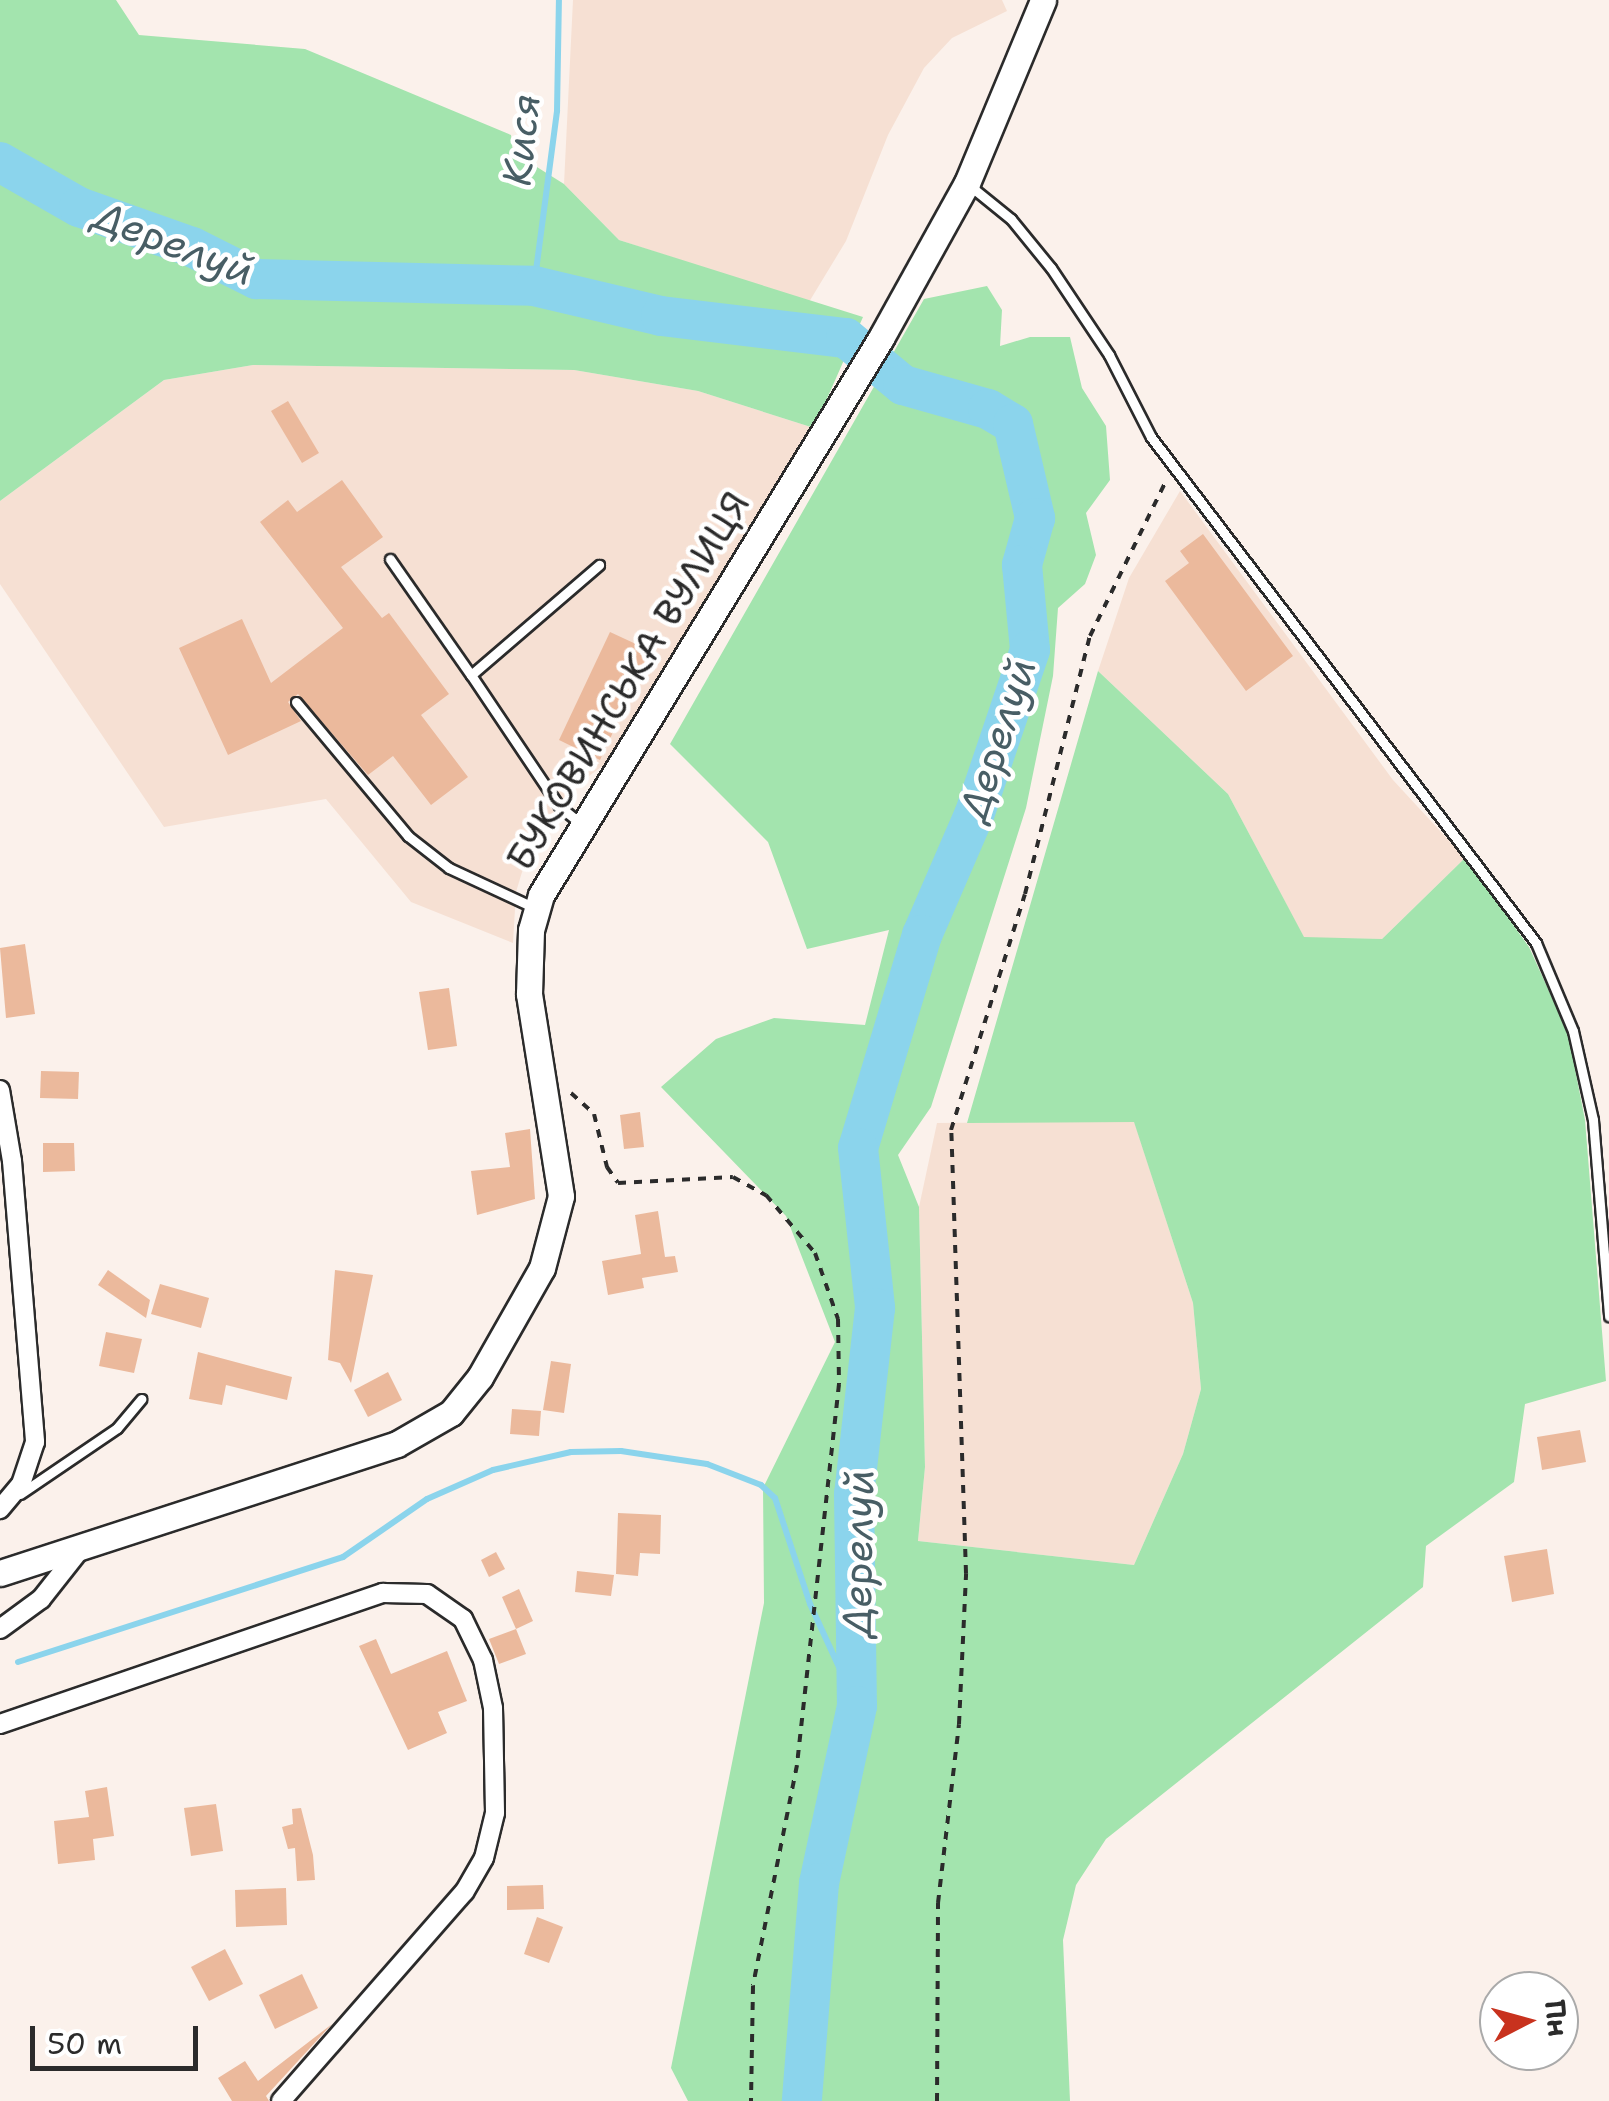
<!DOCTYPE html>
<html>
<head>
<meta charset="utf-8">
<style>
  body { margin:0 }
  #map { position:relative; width:1609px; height:2101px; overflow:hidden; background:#fbf1eb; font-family:"Shantell Sans",sans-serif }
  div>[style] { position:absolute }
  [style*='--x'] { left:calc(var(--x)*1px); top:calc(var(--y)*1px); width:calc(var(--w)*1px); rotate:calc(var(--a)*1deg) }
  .built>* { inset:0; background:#f6e0d3 }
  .green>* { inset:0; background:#a3e4ae }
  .stream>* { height:6px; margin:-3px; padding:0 3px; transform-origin:3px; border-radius:3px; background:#8bd4ec }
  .river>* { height:40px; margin:-20px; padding:0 20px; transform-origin:20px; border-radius:20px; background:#8bd4ec }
  .building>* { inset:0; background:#ebb99c }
  .path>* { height:4px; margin-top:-2px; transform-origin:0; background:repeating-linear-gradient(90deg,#2b2b2b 0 8px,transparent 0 16px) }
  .roads { filter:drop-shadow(2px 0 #2b2b2b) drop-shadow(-2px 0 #2b2b2b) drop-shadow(0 2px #2b2b2b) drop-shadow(0 -2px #2b2b2b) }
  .lane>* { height:9px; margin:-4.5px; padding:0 4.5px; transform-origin:4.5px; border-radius:4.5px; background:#fff }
  .street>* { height:18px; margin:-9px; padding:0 9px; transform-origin:9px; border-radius:9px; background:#fff }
  .secondary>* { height:25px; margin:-12.5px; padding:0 12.5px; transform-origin:12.5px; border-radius:12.5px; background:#fff }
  span { translate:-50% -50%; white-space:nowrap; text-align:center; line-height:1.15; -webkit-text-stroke:9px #fff; paint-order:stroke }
  .street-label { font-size:38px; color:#2b2b2b }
  .water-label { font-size:40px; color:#485e65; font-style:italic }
  .north { position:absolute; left:1479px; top:1971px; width:100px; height:100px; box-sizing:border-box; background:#fff; border:2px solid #aaa; border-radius:50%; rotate:84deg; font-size:28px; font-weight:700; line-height:40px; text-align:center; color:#2b2b2b }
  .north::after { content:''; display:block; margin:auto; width:35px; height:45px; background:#c8321e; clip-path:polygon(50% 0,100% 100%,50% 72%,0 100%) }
  .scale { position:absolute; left:30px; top:2026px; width:168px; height:45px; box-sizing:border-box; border:5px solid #2b2b2b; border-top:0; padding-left:12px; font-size:30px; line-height:35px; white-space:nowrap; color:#2b2b2b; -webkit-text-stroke:8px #fff; paint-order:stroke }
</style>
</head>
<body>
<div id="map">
  <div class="built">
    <i style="clip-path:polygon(573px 0,1002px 0,1007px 11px,952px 38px,924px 68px,888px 135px,846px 241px,809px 302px,619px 240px,564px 184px)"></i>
    <i style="clip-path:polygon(253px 365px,574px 370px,698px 391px,814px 428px,608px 762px,578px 784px,532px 839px,516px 892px,513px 943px,411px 902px,326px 799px,164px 827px,0 584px,0 501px,164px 380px)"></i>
    <i style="clip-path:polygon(1180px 491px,1393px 780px,1465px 858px,1382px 939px,1304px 938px,1228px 794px,1098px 671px,1129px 578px)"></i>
    <i style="clip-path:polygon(1134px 1121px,1193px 1303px,1201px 1389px,1183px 1454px,1134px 1565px,918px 1541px,925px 1467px,919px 1207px,937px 1123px)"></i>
  </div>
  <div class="green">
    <i style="clip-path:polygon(0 0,116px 0,139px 35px,305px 49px,511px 135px,513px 152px,564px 184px,619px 240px,863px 317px,814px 428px,698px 391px,574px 370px,253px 365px,164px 380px,0 501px)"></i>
    <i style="clip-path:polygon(987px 286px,1002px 310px,1000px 346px,1030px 337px,1070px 337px,1082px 388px,1106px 426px,1110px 480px,1086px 513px,1096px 555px,1085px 584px,1058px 608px,1053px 676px,1026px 808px,931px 1107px,898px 1155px,919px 1207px,925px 1467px,918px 1541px,1134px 1565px,1183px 1454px,1201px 1389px,1193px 1303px,1134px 1122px,967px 1123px,1098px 671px,1228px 794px,1304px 937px,1382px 939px,1465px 858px,1529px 947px,1568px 1033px,1585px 1120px,1606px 1381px,1525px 1404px,1514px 1482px,1426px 1546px,1423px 1587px,1106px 1839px,1076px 1885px,1063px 1940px,1070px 2101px,688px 2101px,671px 2068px,764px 1603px,763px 1488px,835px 1342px,786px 1216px,661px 1087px,716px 1039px,774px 1018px,865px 1025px,889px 930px,807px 949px,768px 842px,670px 744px,924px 299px)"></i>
  </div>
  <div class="stream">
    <i style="--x:534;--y:286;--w:177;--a:-82.5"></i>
    <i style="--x:557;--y:111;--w:111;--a:-89"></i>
    <i style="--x:18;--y:1662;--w:342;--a:-17.9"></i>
    <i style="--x:343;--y:1557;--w:102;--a:-34.6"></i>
    <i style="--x:427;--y:1499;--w:72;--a:-23.7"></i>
    <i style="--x:493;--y:1470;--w:80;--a:-13"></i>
    <i style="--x:571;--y:1452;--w:50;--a:-1.1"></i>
    <i style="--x:621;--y:1451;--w:87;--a:8.6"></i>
    <i style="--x:707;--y:1464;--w:58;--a:21.3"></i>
    <i style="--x:761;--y:1485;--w:19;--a:43"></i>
    <i style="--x:775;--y:1498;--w:112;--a:71.7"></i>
    <i style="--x:810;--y:1604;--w:112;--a:65.3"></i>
  </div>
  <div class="river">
    <i style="--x:0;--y:162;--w:91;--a:29.7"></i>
    <i style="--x:79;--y:207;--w:120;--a:19.5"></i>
    <i style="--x:192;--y:247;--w:72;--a:26.6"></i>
    <i style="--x:256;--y:279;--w:278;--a:1.4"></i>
    <i style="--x:534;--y:286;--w:130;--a:13.3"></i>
    <i style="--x:661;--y:316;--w:186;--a:6.8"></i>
    <i style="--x:846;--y:338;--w:74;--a:39.5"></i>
    <i style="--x:903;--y:385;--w:88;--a:15.8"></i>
    <i style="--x:988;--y:409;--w:29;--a:31"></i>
    <i style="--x:1013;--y:424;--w:97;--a:76.8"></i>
    <i style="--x:1035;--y:518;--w:49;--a:105.5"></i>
    <i style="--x:1022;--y:565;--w:85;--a:84.6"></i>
    <i style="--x:1030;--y:650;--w:174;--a:108.7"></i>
    <i style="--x:974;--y:815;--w:131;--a:113.4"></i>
    <i style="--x:922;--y:935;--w:222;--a:106.7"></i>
    <i style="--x:858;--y:1148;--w:161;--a:83.9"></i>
    <i style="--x:875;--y:1308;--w:187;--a:96.4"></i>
    <i style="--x:854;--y:1494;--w:212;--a:89.2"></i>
    <i style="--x:857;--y:1706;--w:181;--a:102.1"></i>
    <i style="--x:819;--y:1883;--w:219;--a:94.5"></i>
  </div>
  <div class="building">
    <i style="clip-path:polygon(288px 401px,319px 453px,302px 463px,271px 411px)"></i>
    <i style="clip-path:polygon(342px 480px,383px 537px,341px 567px,382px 618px,389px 613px,449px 694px,421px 715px,468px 777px,431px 805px,393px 756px,368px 775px,298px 694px,288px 702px,301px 721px,228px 755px,179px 648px,242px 619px,271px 683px,343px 628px,260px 522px,288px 500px,297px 512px)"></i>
    <i style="clip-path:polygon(1203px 534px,1293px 656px,1246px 691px,1165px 581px,1189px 563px,1180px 551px)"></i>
    <i style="clip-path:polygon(610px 632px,651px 651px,600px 760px,559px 740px)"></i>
    <i style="clip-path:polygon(25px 944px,35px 1014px,6px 1018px,0 948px)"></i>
    <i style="clip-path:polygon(449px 988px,457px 1046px,428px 1050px,419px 992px)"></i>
    <i style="clip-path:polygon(41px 1071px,79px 1072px,78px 1099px,40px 1098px)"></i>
    <i style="clip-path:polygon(640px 1112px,644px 1147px,624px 1149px,620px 1115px)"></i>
    <i style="clip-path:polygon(530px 1129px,535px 1199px,477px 1215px,471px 1171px,510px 1167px,505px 1133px)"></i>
    <i style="clip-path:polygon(43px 1143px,74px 1143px,75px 1171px,43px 1172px)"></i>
    <i style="clip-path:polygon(658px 1211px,665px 1257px,675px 1256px,678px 1272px,642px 1278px,644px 1288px,608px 1295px,602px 1261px,641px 1254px,635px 1215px)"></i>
    <i style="clip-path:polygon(108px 1270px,150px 1300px,146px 1318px,98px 1285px)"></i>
    <i style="clip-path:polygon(335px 1270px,373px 1275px,351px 1383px,340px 1363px,328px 1360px)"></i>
    <i style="clip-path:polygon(160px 1284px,209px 1298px,201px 1328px,151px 1314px)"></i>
    <i style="clip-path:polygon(106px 1332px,142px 1339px,134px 1373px,99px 1366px)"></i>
    <i style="clip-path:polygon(198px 1352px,292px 1377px,287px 1400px,226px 1385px,222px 1405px,189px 1399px)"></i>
    <i style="clip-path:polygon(551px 1361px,571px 1364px,564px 1413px,543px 1410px)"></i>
    <i style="clip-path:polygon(388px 1372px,402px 1400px,368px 1417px,354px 1390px)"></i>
    <i style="clip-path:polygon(512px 1409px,541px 1411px,539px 1436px,510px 1434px)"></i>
    <i style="clip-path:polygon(1580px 1430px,1586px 1462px,1542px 1470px,1537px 1437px)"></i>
    <i style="clip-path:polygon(618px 1513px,661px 1515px,660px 1554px,640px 1553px,638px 1576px,616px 1574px)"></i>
    <i style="clip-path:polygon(1547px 1549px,1554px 1594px,1512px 1602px,1504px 1556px)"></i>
    <i style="clip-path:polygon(496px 1552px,505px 1569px,489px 1577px,481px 1560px)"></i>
    <i style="clip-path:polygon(577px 1571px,614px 1575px,611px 1596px,575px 1592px)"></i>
    <i style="clip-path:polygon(519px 1589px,533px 1621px,516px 1629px,502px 1597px)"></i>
    <i style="clip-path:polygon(516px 1629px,526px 1654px,499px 1664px,489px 1639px)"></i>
    <i style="clip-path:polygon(376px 1639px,391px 1674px,447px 1651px,467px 1701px,438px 1712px,447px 1733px,408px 1750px,359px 1646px)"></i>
    <i style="clip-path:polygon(107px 1787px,114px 1836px,93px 1839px,95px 1860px,58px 1864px,54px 1821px,89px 1817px,85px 1791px)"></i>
    <i style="clip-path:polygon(216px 1804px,223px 1851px,191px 1856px,184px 1808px)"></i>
    <i style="clip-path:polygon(301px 1808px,313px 1855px,315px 1880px,297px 1881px,295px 1848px,288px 1849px,282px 1827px,293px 1824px,292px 1809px)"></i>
    <i style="clip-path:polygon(543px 1885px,544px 1909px,507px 1910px,507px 1886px)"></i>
    <i style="clip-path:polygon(286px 1888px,287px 1925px,236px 1927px,235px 1890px)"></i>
    <i style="clip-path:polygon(537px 1917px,563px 1927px,549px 1963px,524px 1954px)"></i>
    <i style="clip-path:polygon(225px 1949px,243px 1984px,209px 2001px,191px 1967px)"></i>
    <i style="clip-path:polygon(302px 1974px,318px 2008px,275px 2029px,259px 1995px)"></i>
    <i style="clip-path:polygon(332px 2024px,266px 2096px,269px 2101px,232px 2101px,218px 2078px,245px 2061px,258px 2081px)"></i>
  </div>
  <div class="path">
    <i style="--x:571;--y:1093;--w:31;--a:42"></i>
    <i style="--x:594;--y:1114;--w:55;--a:76.2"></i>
    <i style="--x:607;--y:1167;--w:19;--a:55"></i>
    <i style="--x:618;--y:1183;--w:115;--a:-3"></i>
    <i style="--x:733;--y:1177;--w:38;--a:29"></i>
    <i style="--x:766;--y:1195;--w:76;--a:49.8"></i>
    <i style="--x:815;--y:1253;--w:70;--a:70.8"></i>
    <i style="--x:838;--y:1319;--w:65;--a:89.1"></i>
    <i style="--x:839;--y:1384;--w:383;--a:96.3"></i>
    <i style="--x:797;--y:1765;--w:225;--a:101.3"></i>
    <i style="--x:753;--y:1986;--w:115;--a:91"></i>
    <i style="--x:937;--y:2101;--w:198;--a:-89.7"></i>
    <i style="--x:938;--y:1903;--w:180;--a:-83.3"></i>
    <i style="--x:959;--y:1724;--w:151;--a:-87.3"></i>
    <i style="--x:966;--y:1573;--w:443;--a:-91.9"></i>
    <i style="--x:951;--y:1130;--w:247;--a:-72.6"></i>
    <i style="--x:1025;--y:894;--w:266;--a:-75.9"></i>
    <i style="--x:1090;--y:636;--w:175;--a:-63.9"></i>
  </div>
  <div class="roads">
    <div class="lane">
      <i style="--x:969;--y:185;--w:54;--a:39"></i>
      <i style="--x:1011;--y:219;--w:63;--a:50.8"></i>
      <i style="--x:1051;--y:268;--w:105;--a:56.3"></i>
      <i style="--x:1109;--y:355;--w:92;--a:62.9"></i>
      <i style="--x:1151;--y:437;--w:636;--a:52.73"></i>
      <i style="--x:1536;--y:943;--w:95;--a:67.2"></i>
      <i style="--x:1573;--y:1031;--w:91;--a:77.3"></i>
      <i style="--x:1593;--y:1120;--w:197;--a:85.3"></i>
      <i style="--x:390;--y:559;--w:141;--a:55.1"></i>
      <i style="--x:296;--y:702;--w:175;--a:50.1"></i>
      <i style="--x:408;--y:836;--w:52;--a:38"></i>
      <i style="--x:449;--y:868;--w:93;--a:24.9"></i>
      <i style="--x:580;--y:823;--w:27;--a:-141"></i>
      <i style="--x:559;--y:806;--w:158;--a:-123.9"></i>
      <i style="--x:471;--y:675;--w:169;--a:-40.7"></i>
      <i style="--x:20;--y:1494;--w:117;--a:-34.2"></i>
      <i style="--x:117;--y:1428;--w:38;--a:-50"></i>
    </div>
    <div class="street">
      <i style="--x:0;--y:1090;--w:72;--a:80.4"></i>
      <i style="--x:12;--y:1161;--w:282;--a:85.3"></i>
      <i style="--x:35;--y:1442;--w:44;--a:108.4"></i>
      <i style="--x:21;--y:1484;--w:33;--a:130"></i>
      <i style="--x:0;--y:1629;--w:51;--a:-36.2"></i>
      <i style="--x:41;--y:1599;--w:66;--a:-51.7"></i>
      <i style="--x:0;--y:1724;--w:405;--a:-18.9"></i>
      <i style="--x:383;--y:1593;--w:44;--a:1.3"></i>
      <i style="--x:427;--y:1594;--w:44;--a:34.8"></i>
      <i style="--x:463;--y:1619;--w:46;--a:64"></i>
      <i style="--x:483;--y:1660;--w:49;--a:78.2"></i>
      <i style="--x:493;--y:1708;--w:105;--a:88.9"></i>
      <i style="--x:495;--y:1813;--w:46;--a:103.7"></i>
      <i style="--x:484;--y:1858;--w:39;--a:120"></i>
      <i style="--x:464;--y:1892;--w:278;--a:131.2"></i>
    </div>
    <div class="secondary">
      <i style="--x:0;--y:1573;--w:417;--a:-18"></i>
      <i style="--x:397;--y:1444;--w:62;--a:-29.9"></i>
      <i style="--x:451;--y:1413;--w:46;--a:-51.1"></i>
      <i style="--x:480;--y:1377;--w:125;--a:-60.4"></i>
      <i style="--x:542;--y:1268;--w:74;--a:-75.2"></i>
      <i style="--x:561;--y:1196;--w:205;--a:-99"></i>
      <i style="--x:529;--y:994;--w:64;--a:-88.2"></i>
      <i style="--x:531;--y:930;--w:36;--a:-74"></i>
      <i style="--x:541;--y:895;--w:653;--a:-58.6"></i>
      <i style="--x:881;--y:338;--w:177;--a:-61"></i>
      <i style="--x:967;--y:183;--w:198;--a:-67.4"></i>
    </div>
  </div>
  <div class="street-label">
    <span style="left:628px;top:681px;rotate:-59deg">БУКОВИНСЬКА ВУЛИЦЯ</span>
  </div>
  <div class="water-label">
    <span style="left:521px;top:140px;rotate:-84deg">Кися</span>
    <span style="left:174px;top:243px;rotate:21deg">Дерелуй</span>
    <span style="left:997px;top:739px;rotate:-72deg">Дерелуй</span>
    <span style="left:858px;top:1553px;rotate:-89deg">Дерелуй</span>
  </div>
  <div class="north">Пн</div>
  <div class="scale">50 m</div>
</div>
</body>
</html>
